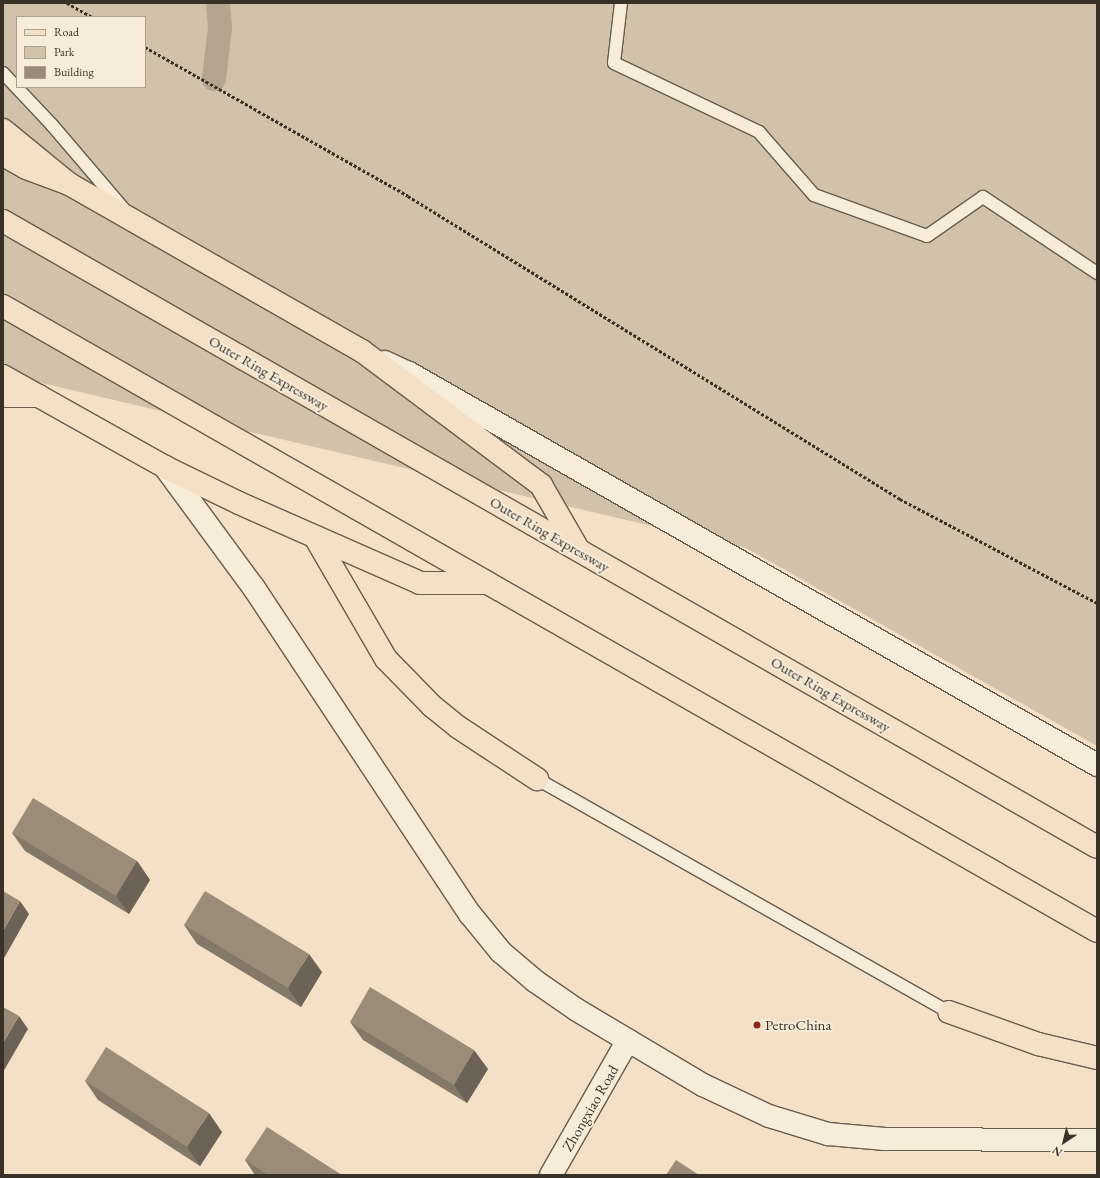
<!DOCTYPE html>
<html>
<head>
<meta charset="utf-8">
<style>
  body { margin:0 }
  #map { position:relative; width:1100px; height:1178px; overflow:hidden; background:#f3e0c6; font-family:"EB Garamond",serif }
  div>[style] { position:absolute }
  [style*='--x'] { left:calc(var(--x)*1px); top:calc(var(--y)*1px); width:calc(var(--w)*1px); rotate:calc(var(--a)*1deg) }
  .green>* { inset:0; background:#d3c2ab }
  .canal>* { height:24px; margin:-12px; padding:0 12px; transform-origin:12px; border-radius:12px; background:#b4a490 }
  .path>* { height:2.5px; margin-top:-1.25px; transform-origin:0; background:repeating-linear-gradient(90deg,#393026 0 3px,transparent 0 5px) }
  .roads { filter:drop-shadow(1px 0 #685c4e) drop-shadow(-1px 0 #685c4e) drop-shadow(0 1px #685c4e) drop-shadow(0 -1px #685c4e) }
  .lane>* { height:12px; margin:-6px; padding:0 6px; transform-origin:6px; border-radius:6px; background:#f7ebda }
  .street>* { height:22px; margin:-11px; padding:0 11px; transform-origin:11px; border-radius:11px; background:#f7ebda }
  .secondary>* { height:22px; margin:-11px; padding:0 11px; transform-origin:11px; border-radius:11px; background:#f7ebda }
  .primary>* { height:22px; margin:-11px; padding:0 11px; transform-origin:11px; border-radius:11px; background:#f3e0c6 }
  .highway>* { height:22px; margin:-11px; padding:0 11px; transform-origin:11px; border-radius:11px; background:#f3e0c6 }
  .wall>* { inset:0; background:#847868 }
  .shaded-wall>* { inset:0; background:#6c6255 }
  .building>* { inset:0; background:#9a8c79 }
  .dots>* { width:11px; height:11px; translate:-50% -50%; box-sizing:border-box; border:2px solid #f7ebda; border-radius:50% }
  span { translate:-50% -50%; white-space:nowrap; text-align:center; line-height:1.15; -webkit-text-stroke:4px #f7ebda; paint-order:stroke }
  .street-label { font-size:15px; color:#393026 }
  .poi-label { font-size:15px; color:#393026 }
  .left { translate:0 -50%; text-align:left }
  .frame { position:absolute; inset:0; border:4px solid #393026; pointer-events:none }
  .legend { position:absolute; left:16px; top:16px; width:130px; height:72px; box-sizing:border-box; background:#f7ebda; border:1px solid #aba092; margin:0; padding:5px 7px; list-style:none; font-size:12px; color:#393026 }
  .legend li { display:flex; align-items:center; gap:8px; height:20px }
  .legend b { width:20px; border:1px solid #aba092 }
  .north { position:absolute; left:1044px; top:1122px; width:40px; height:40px; -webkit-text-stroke:3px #f7ebda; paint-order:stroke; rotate:215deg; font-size:11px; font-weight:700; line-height:16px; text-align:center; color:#393026 }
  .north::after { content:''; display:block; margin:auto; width:14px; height:18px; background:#393026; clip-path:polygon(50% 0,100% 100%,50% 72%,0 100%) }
</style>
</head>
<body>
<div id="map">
  <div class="green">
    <i style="clip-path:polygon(evenodd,3px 3px,1097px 3px,1097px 746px,746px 548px,3px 374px,3px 3px,17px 17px,145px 17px,145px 87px,17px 87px,17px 17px)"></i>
  </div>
  <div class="canal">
    <i style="--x:214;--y:79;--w:52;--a:-83.4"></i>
    <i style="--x:220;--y:27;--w:24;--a:-95"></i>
  </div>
  <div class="path">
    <i style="--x:67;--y:3;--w:29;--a:29"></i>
    <i style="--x:145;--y:47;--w:302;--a:29.5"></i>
    <i style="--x:408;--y:196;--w:578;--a:31.63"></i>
    <i style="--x:900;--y:499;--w:223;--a:27.8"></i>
  </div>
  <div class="roads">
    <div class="lane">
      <i style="--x:621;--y:3;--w:60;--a:96.7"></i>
      <i style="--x:614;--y:63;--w:161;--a:25.4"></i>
      <i style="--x:759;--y:132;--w:84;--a:48.9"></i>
      <i style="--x:814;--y:195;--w:120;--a:19.9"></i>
      <i style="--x:927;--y:236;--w:68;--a:-34.9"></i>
      <i style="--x:983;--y:197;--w:137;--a:33.7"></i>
      <i style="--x:3;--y:73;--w:71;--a:46.7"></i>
      <i style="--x:52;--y:125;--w:109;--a:49.5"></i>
      <i style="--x:537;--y:779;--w:473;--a:29.5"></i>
    </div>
    <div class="street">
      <i style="--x:551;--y:1175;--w:155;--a:-60.3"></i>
    </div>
    <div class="secondary">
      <i style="--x:385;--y:362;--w:26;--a:25"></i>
      <i style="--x:409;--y:373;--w:792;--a:29.67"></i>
      <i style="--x:165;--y:467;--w:150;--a:53.7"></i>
      <i style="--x:254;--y:588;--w:391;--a:56.5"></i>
      <i style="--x:470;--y:914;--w:49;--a:50.8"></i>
      <i style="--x:501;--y:952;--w:45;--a:40.5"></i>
      <i style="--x:535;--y:981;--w:51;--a:34.6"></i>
      <i style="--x:577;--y:1010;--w:147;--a:30.8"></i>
      <i style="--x:703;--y:1085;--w:73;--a:25.2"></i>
      <i style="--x:769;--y:1116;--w:62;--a:17"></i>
      <i style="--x:828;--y:1134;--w:57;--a:5"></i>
      <i style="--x:885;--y:1139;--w:212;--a:0.3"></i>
    </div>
    <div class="primary">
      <i style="--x:3;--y:155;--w:26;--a:29"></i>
      <i style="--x:26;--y:168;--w:46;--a:20.4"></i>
      <i style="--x:69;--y:184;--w:337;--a:29.7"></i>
      <i style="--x:3;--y:376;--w:186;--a:29.3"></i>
    </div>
    <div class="highway">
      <i style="--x:3;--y:130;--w:85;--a:39.3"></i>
      <i style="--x:3;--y:221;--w:1260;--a:29.78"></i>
      <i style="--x:3;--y:306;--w:1260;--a:29.74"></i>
      <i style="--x:362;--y:351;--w:224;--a:36.8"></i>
      <i style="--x:541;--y:485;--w:74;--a:60"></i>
      <i style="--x:3;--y:396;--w:36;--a:0"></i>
      <i style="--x:165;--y:467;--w:82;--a:25.9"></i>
      <i style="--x:239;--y:503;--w:198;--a:23.8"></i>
      <i style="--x:420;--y:583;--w:67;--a:0"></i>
      <i style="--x:315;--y:537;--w:141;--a:59.8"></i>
      <i style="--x:386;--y:659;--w:66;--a:45.6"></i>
      <i style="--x:432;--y:706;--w:33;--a:39"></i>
      <i style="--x:458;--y:727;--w:95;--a:33.4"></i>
      <i style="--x:949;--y:1012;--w:95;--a:19.8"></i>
      <i style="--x:1038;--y:1044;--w:61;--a:13.3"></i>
    </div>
  </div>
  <div class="wall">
    <i style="clip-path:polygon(12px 833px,137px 861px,150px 880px,129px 914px,25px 851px)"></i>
    <i style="clip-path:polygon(184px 925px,322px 972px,301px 1007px,197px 944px)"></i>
    <i style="clip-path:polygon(350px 1022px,488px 1069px,467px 1103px,363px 1040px)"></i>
    <i style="clip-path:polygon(85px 1081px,222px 1132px,200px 1166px,98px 1100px)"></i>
    <i style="clip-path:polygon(245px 1160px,342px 1175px,255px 1175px)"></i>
  </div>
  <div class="shaded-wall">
    <i style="clip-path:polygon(137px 861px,150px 880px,129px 914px,116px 896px)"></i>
    <i style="clip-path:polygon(20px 901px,29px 914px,3px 960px,3px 931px)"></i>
    <i style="clip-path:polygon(309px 954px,322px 972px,301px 1007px,288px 988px)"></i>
    <i style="clip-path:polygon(19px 1016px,28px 1029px,3px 1072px,3px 1043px)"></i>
    <i style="clip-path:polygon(474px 1050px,488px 1069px,467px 1103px,454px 1085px)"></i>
    <i style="clip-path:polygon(209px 1113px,222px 1132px,200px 1166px,187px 1147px)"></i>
  </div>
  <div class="building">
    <i style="clip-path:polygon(33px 798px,137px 861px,116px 896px,12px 833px)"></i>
    <i style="clip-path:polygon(3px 891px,20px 901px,3px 931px)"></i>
    <i style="clip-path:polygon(205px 891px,309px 954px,288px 988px,184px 925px)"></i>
    <i style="clip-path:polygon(370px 987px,474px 1050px,454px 1085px,350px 1022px)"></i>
    <i style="clip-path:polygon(3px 1007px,19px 1016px,3px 1043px)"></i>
    <i style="clip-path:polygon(106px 1047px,209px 1113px,187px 1147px,85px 1081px)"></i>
    <i style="clip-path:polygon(267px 1127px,342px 1175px,268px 1175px,245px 1160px)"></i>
    <i style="clip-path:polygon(676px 1160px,699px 1175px,666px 1175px)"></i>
  </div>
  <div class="dots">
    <i style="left:757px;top:1025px;background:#8f2418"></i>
  </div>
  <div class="street-label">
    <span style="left:269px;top:373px;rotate:30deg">Outer Ring Expressway</span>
    <span style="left:550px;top:534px;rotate:30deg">Outer Ring Expressway</span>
    <span style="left:831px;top:694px;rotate:30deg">Outer Ring Expressway</span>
    <span style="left:590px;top:1108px;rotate:-60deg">Zhongxiao Road</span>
  </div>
  <div class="poi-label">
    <span class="left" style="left:765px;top:1025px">PetroChina</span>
  </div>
  <div class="frame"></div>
  <ul class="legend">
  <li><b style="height:5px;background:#f3e0c6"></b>Road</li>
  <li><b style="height:11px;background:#d3c2ab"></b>Park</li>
  <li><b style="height:11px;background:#9a8c79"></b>Building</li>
  </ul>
  <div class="north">N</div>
</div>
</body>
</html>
